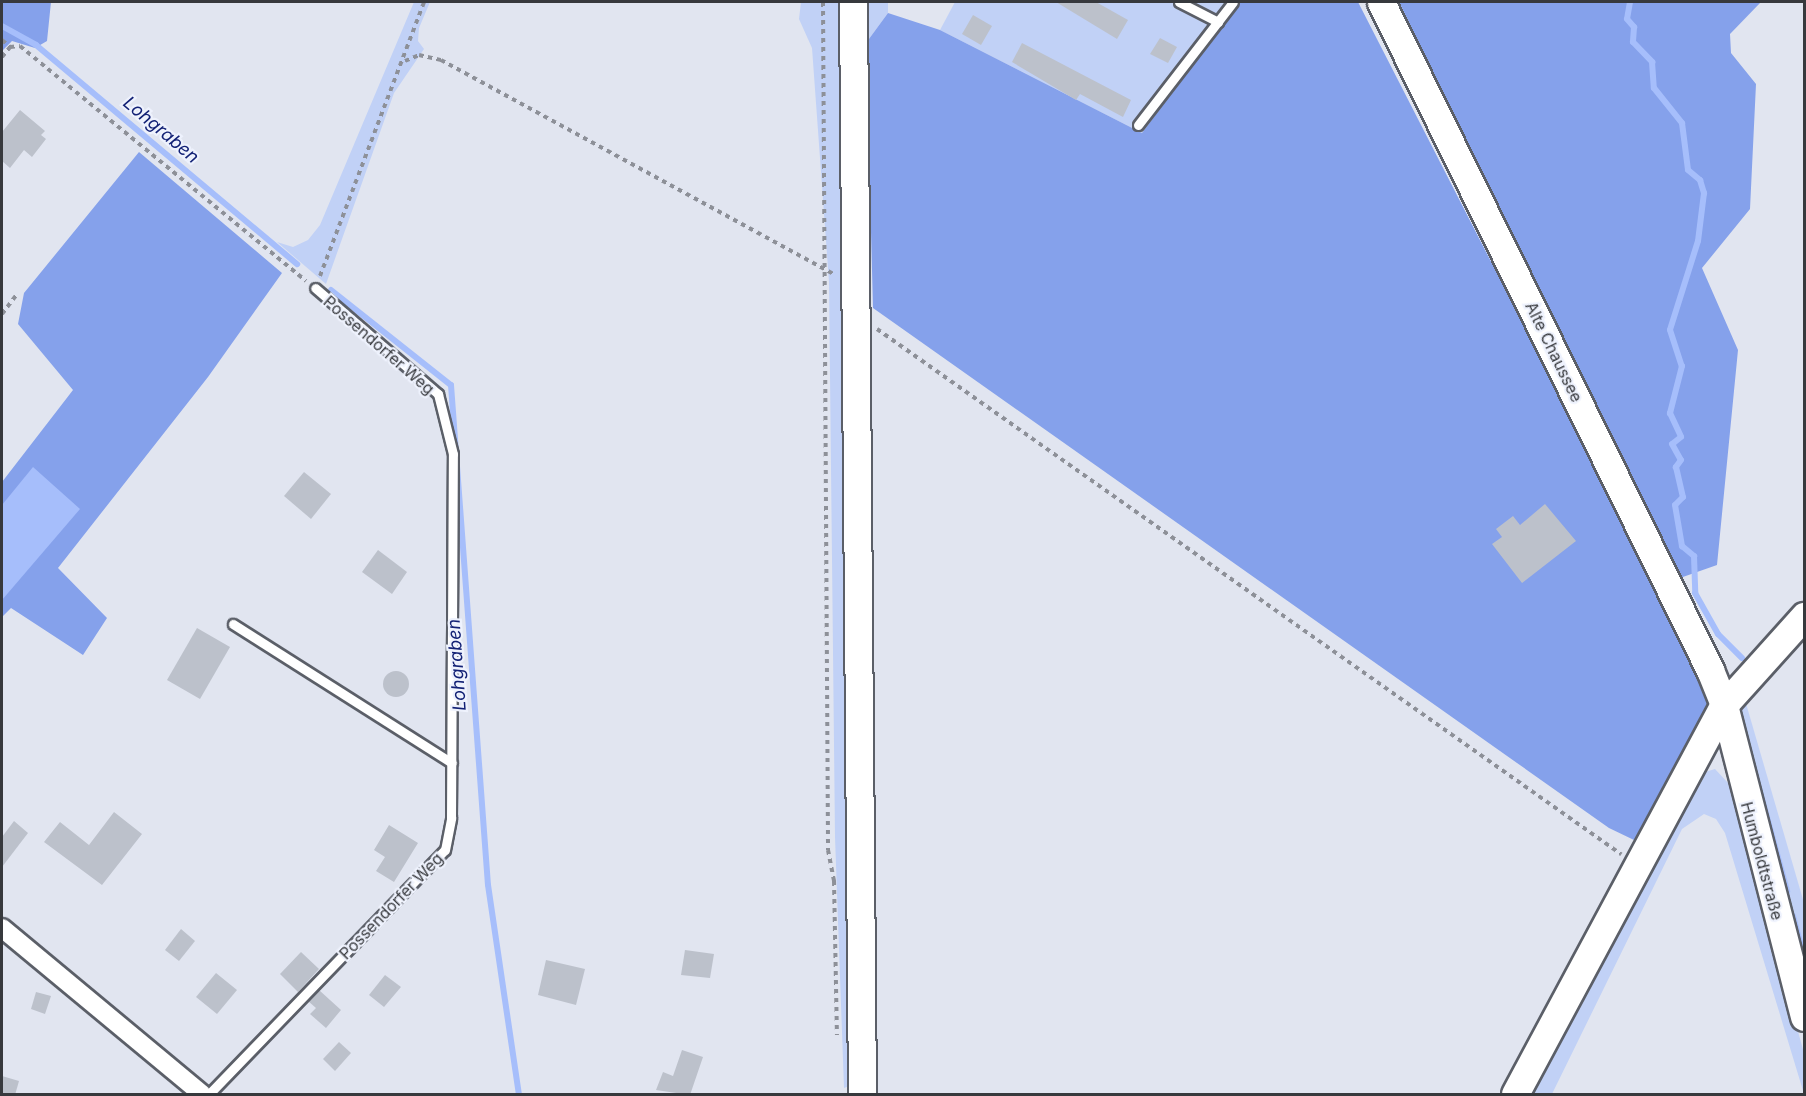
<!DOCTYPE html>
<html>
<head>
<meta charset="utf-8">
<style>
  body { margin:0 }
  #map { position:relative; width:1806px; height:1096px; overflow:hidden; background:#e1e5f0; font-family:Inter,sans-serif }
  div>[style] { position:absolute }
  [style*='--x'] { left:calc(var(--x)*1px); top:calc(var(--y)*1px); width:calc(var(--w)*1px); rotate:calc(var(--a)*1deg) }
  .green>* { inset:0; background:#c1d1f6 }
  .forest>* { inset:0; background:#85a1eb }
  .water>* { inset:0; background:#a6befb }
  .stream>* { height:6px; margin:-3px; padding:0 3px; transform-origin:3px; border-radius:3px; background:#a6befb }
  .building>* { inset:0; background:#bcc1cb }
  .round { border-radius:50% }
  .path>* { height:4px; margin-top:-2px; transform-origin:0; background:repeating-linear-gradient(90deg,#8d9098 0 4.5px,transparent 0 9px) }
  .roads { filter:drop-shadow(2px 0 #5b5f68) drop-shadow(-2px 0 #5b5f68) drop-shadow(0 2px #5b5f68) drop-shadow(0 -2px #5b5f68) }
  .lane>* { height:9px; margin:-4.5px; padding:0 4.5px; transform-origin:4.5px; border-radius:4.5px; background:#fff }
  .street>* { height:18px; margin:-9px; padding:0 9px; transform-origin:9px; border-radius:9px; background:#fff }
  .secondary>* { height:27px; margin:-13.5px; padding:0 13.5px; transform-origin:13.5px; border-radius:13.5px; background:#fff }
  span { translate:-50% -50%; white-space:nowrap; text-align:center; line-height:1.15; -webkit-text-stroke:4.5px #eef2fd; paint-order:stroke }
  .street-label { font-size:16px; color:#37393d }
  .water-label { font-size:18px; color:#122175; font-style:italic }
  .frame { position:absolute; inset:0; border:3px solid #37393d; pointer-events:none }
</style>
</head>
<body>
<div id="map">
  <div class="green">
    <i style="clip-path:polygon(414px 2px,430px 2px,419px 28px,418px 41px,424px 49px,394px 93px,326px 284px,277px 242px,293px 247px,308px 240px,320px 225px)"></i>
    <i style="clip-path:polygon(801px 2px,842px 2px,849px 1086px,844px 1088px,835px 837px,829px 282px,812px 48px,799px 19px)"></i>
    <i style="clip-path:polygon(865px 2px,888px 2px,888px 13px,866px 43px)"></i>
    <i style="clip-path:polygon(955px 2px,1239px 2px,1142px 133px,940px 30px)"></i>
    <i style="clip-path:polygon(1745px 700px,1804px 903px,1804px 978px,1738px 723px)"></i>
    <i style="clip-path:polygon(1715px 769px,1729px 784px,1804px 1053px,1804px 1094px,1725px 833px,1716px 819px,1704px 814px,1682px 829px,1552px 1094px,1528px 1094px,1698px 774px)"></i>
  </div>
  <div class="forest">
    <i style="clip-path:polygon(2px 2px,51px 2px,47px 41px,35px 48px,12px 41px,2px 51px)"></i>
    <i style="clip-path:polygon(1239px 2px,1358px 2px,1688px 646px,1709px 706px,1644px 834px,1634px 840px,1609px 828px,873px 308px,866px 43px,888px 13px,940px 30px,1142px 133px)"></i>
    <i style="clip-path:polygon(1399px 2px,1761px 2px,1730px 34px,1731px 53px,1756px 84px,1750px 209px,1702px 268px,1738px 350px,1717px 565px,1680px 578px)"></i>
    <i style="clip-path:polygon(139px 152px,282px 273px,208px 377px,58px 568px,107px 618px,83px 655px,11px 608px,2px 617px,2px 482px,73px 390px,18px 324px,24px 293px)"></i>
  </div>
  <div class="water">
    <i style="clip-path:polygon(33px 467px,80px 509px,2px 600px,2px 505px)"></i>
  </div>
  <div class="stream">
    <i style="--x:1630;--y:2;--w:17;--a:100"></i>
    <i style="--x:1627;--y:19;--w:11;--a:49"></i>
    <i style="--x:1634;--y:27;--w:15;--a:94"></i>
    <i style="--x:1633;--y:42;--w:28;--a:46"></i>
    <i style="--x:1652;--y:62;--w:26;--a:86"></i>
    <i style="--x:1654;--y:88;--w:45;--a:51.3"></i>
    <i style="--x:1682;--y:123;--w:47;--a:82.7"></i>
    <i style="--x:1688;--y:170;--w:16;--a:40"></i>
    <i style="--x:1700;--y:180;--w:14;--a:73"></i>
    <i style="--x:1704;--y:193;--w:48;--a:97.1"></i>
    <i style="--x:1698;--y:241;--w:93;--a:107.5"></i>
    <i style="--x:1670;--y:330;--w:38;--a:72"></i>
    <i style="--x:1682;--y:366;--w:49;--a:104.3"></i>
    <i style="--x:1670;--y:413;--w:26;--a:65"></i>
    <i style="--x:1681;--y:437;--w:11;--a:142"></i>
    <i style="--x:1672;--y:444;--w:18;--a:61"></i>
    <i style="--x:1681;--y:460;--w:9;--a:126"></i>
    <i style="--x:1676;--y:467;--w:31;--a:77"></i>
    <i style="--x:1683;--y:497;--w:11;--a:135"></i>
    <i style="--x:1675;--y:505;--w:42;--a:80.3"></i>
    <i style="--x:1682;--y:546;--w:16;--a:40"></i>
    <i style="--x:1694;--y:556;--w:37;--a:88"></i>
    <i style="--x:1695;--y:593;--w:47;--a:60.7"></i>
    <i style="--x:1718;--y:634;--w:34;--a:45"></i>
    <i style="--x:2;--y:26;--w:39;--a:29"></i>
    <i style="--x:36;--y:45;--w:341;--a:40"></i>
    <i style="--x:331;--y:290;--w:153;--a:38.4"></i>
    <i style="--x:451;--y:385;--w:501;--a:85.77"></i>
    <i style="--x:488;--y:885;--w:211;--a:81.6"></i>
    <i style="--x:1745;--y:737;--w:160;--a:74.7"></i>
    <i style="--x:1793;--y:916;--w:42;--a:75"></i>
  </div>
  <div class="building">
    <i style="clip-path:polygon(1056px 2px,1096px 2px,1128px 20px,1117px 39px)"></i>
    <i style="clip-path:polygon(973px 15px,992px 26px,981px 45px,962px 34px)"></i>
    <i style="clip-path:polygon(1160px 38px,1177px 47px,1168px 63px,1150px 54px)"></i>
    <i style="clip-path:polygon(1022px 43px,1131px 100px,1123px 117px,1080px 94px,1076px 100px,1012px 62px)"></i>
    <i style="clip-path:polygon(20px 110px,45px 131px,41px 135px,46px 139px,32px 157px,24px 150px,10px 168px,2px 161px,2px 132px)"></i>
    <i style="clip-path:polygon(304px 472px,331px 494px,311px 519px,284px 496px)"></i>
    <i style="clip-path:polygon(1545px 504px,1576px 541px,1522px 583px,1492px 544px,1502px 537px,1496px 529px,1513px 516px,1520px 525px)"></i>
    <i style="clip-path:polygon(378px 550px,407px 572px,392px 594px,362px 572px)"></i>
    <i style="clip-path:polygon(197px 628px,230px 647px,200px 699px,167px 680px)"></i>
    <i class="round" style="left:383px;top:671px;width:26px;height:26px"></i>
    <i style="clip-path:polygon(114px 812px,142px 834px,102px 885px,44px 842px,60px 822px,89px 845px)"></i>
    <i style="clip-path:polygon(14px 821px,28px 833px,2px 867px,2px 837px)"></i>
    <i style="clip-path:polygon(389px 825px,418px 843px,394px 882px,376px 871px,385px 857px,374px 850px)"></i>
    <i style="clip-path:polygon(181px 929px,195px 941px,179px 961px,165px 950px)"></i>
    <i style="clip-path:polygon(685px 950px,714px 954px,710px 978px,681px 975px)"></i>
    <i style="clip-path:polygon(301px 952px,319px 969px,298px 992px,280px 974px)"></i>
    <i style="clip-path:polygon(546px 960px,585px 969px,576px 1005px,538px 995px)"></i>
    <i style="clip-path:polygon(216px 973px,237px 990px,217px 1014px,196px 997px)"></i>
    <i style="clip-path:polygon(385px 975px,401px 987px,384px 1007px,369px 995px)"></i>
    <i style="clip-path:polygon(319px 990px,341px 1010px,326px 1028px,310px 1014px,316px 1008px,308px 1001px)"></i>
    <i style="clip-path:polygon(36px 992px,51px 996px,45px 1014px,31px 1009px)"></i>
    <i style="clip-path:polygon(339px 1042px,351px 1053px,335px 1071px,323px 1059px)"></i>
    <i style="clip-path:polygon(682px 1050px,703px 1057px,690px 1095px,656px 1090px,663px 1072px,673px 1076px)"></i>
    <i style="clip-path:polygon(2px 1076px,19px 1081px,15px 1095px,2px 1095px)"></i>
  </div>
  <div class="path">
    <i style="--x:823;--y:2;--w:848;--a:89.66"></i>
    <i style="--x:828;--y:850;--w:32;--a:79"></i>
    <i style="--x:834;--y:881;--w:154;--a:88.9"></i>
    <i style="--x:2;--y:40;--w:11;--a:41"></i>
    <i style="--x:10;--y:47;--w:10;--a:-6"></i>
    <i style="--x:20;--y:46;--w:370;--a:39.4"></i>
    <i style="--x:2;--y:57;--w:13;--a:-51"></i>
    <i style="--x:405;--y:61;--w:15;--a:-23"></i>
    <i style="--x:419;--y:55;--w:23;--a:13"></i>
    <i style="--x:441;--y:60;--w:447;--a:28.6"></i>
    <i style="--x:320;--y:276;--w:293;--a:-69.2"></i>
    <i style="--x:2;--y:314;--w:26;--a:-53"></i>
    <i style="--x:877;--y:329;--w:911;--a:35.21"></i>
  </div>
  <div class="roads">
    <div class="lane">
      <i style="--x:1179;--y:2;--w:44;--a:27.1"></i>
      <i style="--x:1138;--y:125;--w:155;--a:-52.3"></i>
      <i style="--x:233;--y:624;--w:259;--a:32.4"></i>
      <i style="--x:209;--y:1094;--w:339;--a:-46"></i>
      <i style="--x:445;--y:850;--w:33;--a:-79"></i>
      <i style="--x:451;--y:818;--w:364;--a:-89.7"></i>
      <i style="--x:453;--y:454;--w:62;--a:-104"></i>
      <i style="--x:438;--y:394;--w:162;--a:-139.2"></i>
    </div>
    <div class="street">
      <i style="--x:2;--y:928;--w:260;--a:39.7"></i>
    </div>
    <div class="secondary">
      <i style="--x:853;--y:2;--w:1092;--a:89.53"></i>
      <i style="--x:1381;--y:2;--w:745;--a:63.78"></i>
      <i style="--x:1710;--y:670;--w:38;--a:68"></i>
      <i style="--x:1724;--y:705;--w:322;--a:75.6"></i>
      <i style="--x:1515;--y:1094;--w:442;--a:-61.8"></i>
      <i style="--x:1724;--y:705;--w:120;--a:-48"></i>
    </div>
  </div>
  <div class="street-label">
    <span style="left:379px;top:345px;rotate:41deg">Possendorfer Weg</span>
    <span style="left:1554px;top:352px;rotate:64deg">Alte Chaussee</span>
    <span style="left:1762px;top:861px;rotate:75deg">Humboldtstraße</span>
    <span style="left:391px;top:906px;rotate:-46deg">Possendorfer Weg</span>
  </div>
  <div class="water-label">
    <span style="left:161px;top:130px;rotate:40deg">Lohgraben</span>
    <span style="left:457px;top:665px;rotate:-94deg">Lohgraben</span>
  </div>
  <div class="frame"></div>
</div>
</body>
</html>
